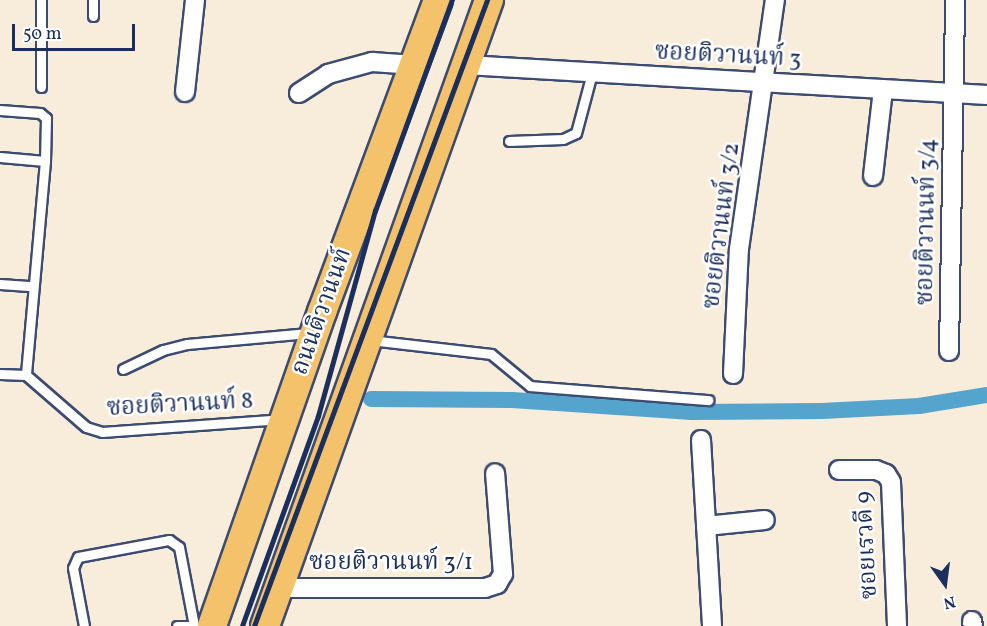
<!DOCTYPE html>
<html>
<head>
<meta charset="utf-8">
<style>
  body { margin:0 }
  #map { position:relative; width:987px; height:626px; overflow:hidden; background:#f8ecda; font-family:Vollkorn,"Noto Serif Thai",serif }
  div>[style] { position:absolute }
  [style*='--x'] { left:calc(var(--x)*1px); top:calc(var(--y)*1px); width:calc(var(--w)*1px); rotate:calc(var(--a)*1deg) }
  .canal>* { height:16px; margin:-8px; padding:0 8px; transform-origin:8px; border-radius:8px; background:#54a4ce }
  .roads { filter:drop-shadow(2px 0 #3c4b71) drop-shadow(-2px 0 #3c4b71) drop-shadow(0 2px #3c4b71) drop-shadow(0 -2px #3c4b71) }
  .lane>* { height:9px; margin:-4.5px; padding:0 4.5px; transform-origin:4.5px; border-radius:4.5px; background:#fff }
  .street>* { height:18px; margin:-9px; padding:0 9px; transform-origin:9px; border-radius:9px; background:#fff }
  .primary>* { height:28px; margin:-14px; padding:0 14px; transform-origin:14px; border-radius:14px; background:#f3c26a }
  .rail>* { height:4.5px; margin:-2.25px; padding:0 2.25px; transform-origin:2.25px; border-radius:2.25px; background:#1b2f5e }
  span { translate:-50% -50%; white-space:nowrap; text-align:center; line-height:1.15; -webkit-text-stroke:5px #fff; paint-order:stroke }
  .street-label { font-size:24px; color:#1b2f5e }
  .north { position:absolute; left:915px; top:554px; width:60px; height:60px; -webkit-text-stroke:4px #fff; paint-order:stroke; rotate:166deg; font-size:16px; font-weight:700; line-height:24px; text-align:center; color:#1b2f5e }
  .north::after { content:''; display:block; margin:auto; width:21px; height:27px; background:#1b2f5e; clip-path:polygon(50% 0,100% 100%,50% 72%,0 100%) }
  .scale { position:absolute; left:12px; top:24px; width:123px; height:27px; box-sizing:border-box; border:3px solid #1b2f5e; border-top:0; padding-left:8px; font-size:18px; line-height:21px; white-space:nowrap; color:#1b2f5e; -webkit-text-stroke:4px #fff; paint-order:stroke }
</style>
</head>
<body>
<div id="map">
  <div class="canal">
    <i style="--x:371;--y:399;--w:141;--a:0.4"></i>
    <i style="--x:512;--y:400;--w:180;--a:3.8"></i>
    <i style="--x:692;--y:412;--w:130;--a:-0.4"></i>
    <i style="--x:822;--y:411;--w:97;--a:-3"></i>
    <i style="--x:919;--y:406;--w:69;--a:-9.2"></i>
  </div>
  <div class="roads">
    <div class="lane">
      <i style="--x:41;--y:0;--w:87;--a:90"></i>
      <i style="--x:93;--y:0;--w:16;--a:90"></i>
      <i style="--x:0;--y:110;--w:40;--a:4.3"></i>
      <i style="--x:40;--y:113;--w:8;--a:40"></i>
      <i style="--x:46;--y:118;--w:43;--a:91.3"></i>
      <i style="--x:509;--y:141;--w:54;--a:-2.1"></i>
      <i style="--x:563;--y:139;--w:14;--a:-25"></i>
      <i style="--x:576;--y:133;--w:62;--a:-75.1"></i>
      <i style="--x:0;--y:157;--w:45;--a:5.1"></i>
      <i style="--x:45;--y:161;--w:215;--a:95.1"></i>
      <i style="--x:0;--y:284;--w:32;--a:4"></i>
      <i style="--x:370;--y:340;--w:122;--a:6.6"></i>
      <i style="--x:491;--y:354;--w:50;--a:39.4"></i>
      <i style="--x:530;--y:386;--w:179;--a:4.5"></i>
      <i style="--x:123;--y:369;--w:44;--a:-25.4"></i>
      <i style="--x:163;--y:350;--w:25;--a:-14"></i>
      <i style="--x:187;--y:344;--w:122;--a:-5.2"></i>
      <i style="--x:0;--y:374;--w:26;--a:2"></i>
      <i style="--x:26;--y:375;--w:79;--a:40.9"></i>
      <i style="--x:86;--y:427;--w:17;--a:17"></i>
      <i style="--x:102;--y:432;--w:180;--a:-4.1"></i>
      <i style="--x:84;--y:626;--w:59;--a:-100.7"></i>
      <i style="--x:73;--y:568;--w:12;--a:-66"></i>
      <i style="--x:78;--y:557;--w:93;--a:-10.6"></i>
      <i style="--x:169;--y:540;--w:12;--a:35"></i>
      <i style="--x:179;--y:547;--w:80;--a:79.2"></i>
      <i style="--x:177;--y:626;--w:15;--a:0"></i>
    </div>
    <div class="street">
      <i style="--x:466;--y:65;--w:522;--a:3.3"></i>
      <i style="--x:185;--y:92;--w:93;--a:-83.8"></i>
      <i style="--x:299;--y:93;--w:35;--a:-33"></i>
      <i style="--x:328;--y:74;--w:46;--a:-15.3"></i>
      <i style="--x:372;--y:62;--w:43;--a:4"></i>
      <i style="--x:873;--y:176;--w:87;--a:-83.4"></i>
      <i style="--x:949;--y:351;--w:351;--a:-89"></i>
      <i style="--x:733;--y:374;--w:125;--a:-87.3"></i>
      <i style="--x:739;--y:249;--w:252;--a:-81.8"></i>
      <i style="--x:701;--y:440;--w:186;--a:86.6"></i>
      <i style="--x:839;--y:470;--w:37;--a:0"></i>
      <i style="--x:876;--y:470;--w:11;--a:22"></i>
      <i style="--x:886;--y:474;--w:9;--a:58"></i>
      <i style="--x:891;--y:482;--w:144;--a:87.6"></i>
      <i style="--x:706;--y:526;--w:59;--a:-5.8"></i>
      <i style="--x:279;--y:588;--w:206;--a:0"></i>
      <i style="--x:485;--y:588;--w:13;--a:-18"></i>
      <i style="--x:497;--y:584;--w:12;--a:-59"></i>
      <i style="--x:503;--y:574;--w:101;--a:-94.5"></i>
      <i style="--x:972;--y:621;--w:5;--a:79"></i>
    </div>
    <div class="primary">
      <i style="--x:212;--y:626;--w:333;--a:-70.7"></i>
      <i style="--x:322;--y:312;--w:333;--a:-69.6"></i>
      <i style="--x:265;--y:626;--w:665;--a:-70.31"></i>
    </div>
  </div>
  <div class="rail">
    <i style="--x:242;--y:626;--w:223;--a:-70.1"></i>
    <i style="--x:318;--y:416;--w:213;--a:-74.5"></i>
    <i style="--x:375;--y:211;--w:225;--a:-70"></i>
    <i style="--x:254;--y:626;--w:668;--a:-69.58"></i>
  </div>
  <div class="street-label">
    <span style="left:728px;top:57px;rotate:3deg">ซอยติวานนท์ 3</span>
    <span style="left:928px;top:222px;rotate:-89deg">ซอยติวานนท์ 3/4</span>
    <span style="left:723px;top:226px;rotate:-83deg">ซอยติวานนท์ 3/2</span>
    <span style="left:323px;top:312px;rotate:-70deg">ถนนติวานนท์</span>
    <span style="left:180px;top:406px;rotate:-3deg">ซอยติวานนท์ 8</span>
    <span style="left:868px;top:545px;rotate:-93deg">ซอยเรวดี 9</span>
    <span style="left:391px;top:564px">ซอยติวานนท์ 3/1</span>
  </div>
  <div class="north">N</div>
  <div class="scale">50 m</div>
</div>
</body>
</html>
